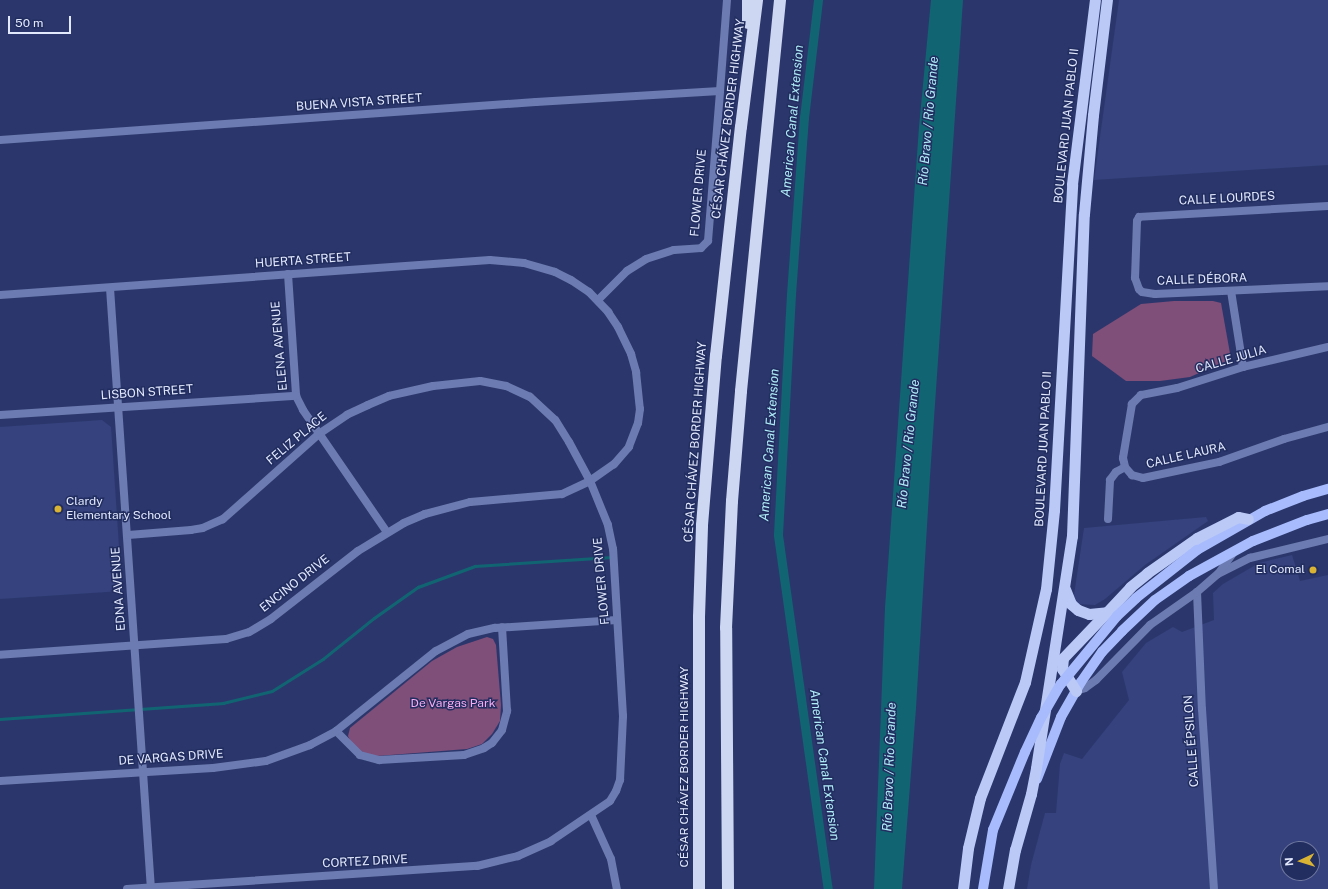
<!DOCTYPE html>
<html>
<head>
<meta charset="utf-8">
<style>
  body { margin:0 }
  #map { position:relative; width:1328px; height:889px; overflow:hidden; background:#2b376c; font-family:"Public Sans",sans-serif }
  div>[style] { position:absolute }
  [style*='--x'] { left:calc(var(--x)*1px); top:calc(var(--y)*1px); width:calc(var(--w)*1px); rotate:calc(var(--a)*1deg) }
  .built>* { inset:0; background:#35427d }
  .green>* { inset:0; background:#7f4e79 }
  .water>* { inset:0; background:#116572 }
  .stream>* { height:2.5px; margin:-1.25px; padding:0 1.25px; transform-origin:1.25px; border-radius:1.25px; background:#116572 }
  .canal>* { height:9px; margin:-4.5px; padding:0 4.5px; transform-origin:4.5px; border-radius:4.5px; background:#116572 }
  .minor>* { height:8px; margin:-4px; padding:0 4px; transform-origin:4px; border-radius:4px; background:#6c7bb1 }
  .tertiary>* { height:8px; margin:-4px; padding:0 4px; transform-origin:4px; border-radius:4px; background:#6c7bb1 }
  .primary>* { height:10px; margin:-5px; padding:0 5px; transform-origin:5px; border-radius:5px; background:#a8bbfd }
  .trunk>* { height:11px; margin:-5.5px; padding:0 5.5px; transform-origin:5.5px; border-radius:5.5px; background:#bbc9f7 }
  .motorway>* { height:12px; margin:-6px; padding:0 6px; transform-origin:6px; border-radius:6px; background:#ced7f1 }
  .primary-bridge>* { height:10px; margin:-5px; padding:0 5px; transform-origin:5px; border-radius:5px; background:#a8bbfd }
  .dots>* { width:11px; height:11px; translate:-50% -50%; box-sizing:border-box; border:2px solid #222d60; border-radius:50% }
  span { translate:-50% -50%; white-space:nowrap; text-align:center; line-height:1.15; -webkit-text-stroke:3px #222d60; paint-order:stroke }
  .street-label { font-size:12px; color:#e2e9fd }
  .poi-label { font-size:12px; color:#e2e9fd }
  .left { translate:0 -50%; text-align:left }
  .right { translate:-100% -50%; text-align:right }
  .park-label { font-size:12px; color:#faacf0 }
  .water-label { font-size:13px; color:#afebf7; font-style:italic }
  .north { position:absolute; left:1280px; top:841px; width:40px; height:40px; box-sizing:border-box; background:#222d60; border:1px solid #6f789f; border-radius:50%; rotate:266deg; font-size:11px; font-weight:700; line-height:16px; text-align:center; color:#e2e9fd }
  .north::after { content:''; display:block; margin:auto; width:14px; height:18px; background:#d9b334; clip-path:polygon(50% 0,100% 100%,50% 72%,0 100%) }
  .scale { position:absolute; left:8px; top:16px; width:63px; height:18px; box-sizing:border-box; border:2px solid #e2e9fd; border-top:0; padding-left:5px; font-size:12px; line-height:14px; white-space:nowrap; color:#e2e9fd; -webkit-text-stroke:3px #222d60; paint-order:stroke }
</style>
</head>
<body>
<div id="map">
  <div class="built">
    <i style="clip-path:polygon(1119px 0,1328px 0,1328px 165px,1094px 180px)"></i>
    <i style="clip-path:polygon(102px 420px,111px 427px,122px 591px,0 599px,0 427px)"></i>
    <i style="clip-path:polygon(1206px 517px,1208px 521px,1145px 565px,1105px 599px,1095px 605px,1077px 604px,1074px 595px,1084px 528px)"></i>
    <i style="clip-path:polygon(evenodd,1292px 555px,1300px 581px,1328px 575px,1328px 889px,1027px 889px,1031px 865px,1045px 813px,1056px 813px,1060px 764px,1064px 753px,1082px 759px,1129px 700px,1122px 672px,1146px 643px,1173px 627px,1182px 632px,1214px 620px,1213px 593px,1223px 584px,1259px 563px,1292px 555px,1288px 849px,1312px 849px,1312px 873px,1288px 873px,1288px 849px)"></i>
  </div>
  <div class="green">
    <i style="clip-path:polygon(1174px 301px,1213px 301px,1221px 303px,1231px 359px,1190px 377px,1160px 381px,1126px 381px,1092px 356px,1093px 334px,1141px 304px)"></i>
    <i style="clip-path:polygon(487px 637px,493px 639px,496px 645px,501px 705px,500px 721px,492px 734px,482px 744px,467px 749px,377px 756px,367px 754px,357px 749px,351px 742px,348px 736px,350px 728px,432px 661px,457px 647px)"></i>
  </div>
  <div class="water">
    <i style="clip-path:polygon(931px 0,963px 0,930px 476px,916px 708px,902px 889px,874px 889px,885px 608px,919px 127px)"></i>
  </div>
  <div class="stream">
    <i style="--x:0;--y:719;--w:224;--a:-4.1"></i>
    <i style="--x:223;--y:703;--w:50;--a:-13.8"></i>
    <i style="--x:272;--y:691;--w:60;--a:-32.1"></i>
    <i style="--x:323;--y:659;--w:65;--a:-38.8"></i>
    <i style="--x:374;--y:618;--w:54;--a:-35.2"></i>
    <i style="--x:418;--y:587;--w:61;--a:-20.2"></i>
    <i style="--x:475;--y:566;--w:137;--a:-3.8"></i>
  </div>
  <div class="canal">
    <i style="--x:818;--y:0;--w:118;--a:96.8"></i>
    <i style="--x:804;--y:117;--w:177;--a:94.2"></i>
    <i style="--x:791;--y:294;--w:241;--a:93.1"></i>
    <i style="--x:778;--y:535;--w:358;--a:82"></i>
  </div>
  <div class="minor">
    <i style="--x:1328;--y:206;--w:189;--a:176.7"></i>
    <i style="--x:1139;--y:217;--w:4;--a:117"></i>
    <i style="--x:1137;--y:221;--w:57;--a:92"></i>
    <i style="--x:1135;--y:278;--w:12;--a:70"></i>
    <i style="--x:1139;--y:289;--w:4;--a:45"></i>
    <i style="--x:1142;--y:292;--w:13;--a:9"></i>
    <i style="--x:1155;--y:294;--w:173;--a:-2.6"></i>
    <i style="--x:288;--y:274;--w:122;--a:86.2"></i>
    <i style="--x:296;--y:396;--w:16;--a:63"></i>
    <i style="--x:303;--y:410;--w:148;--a:55.5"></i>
    <i style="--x:110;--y:288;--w:602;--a:86.1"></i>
    <i style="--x:1231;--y:291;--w:77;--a:81"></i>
    <i style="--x:0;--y:295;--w:491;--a:-4.1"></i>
    <i style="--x:490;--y:260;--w:34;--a:5"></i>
    <i style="--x:524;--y:263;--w:32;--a:16"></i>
    <i style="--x:555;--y:272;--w:18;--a:27"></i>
    <i style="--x:571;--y:280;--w:22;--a:34"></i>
    <i style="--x:589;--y:292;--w:28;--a:46"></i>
    <i style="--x:608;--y:312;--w:18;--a:56"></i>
    <i style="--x:618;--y:327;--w:30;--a:64"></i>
    <i style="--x:631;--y:354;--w:19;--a:74"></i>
    <i style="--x:636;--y:372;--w:37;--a:84"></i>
    <i style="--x:640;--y:409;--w:14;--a:98"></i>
    <i style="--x:638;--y:423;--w:26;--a:111"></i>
    <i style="--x:629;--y:447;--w:23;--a:131"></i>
    <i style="--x:614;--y:464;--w:29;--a:145"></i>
    <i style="--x:590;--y:481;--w:31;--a:155"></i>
    <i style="--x:562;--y:494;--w:92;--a:175"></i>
    <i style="--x:470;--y:502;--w:47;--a:165.1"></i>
    <i style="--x:425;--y:514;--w:23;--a:157"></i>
    <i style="--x:404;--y:523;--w:54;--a:148.7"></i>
    <i style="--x:358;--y:551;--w:110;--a:142"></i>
    <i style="--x:271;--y:619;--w:26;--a:149"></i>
    <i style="--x:249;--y:632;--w:24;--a:163"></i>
    <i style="--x:226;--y:639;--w:227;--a:176"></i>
    <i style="--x:598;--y:300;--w:41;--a:-45"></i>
    <i style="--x:627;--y:271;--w:22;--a:-32"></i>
    <i style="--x:646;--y:259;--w:29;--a:-18"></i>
    <i style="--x:674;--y:250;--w:27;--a:-4"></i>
    <i style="--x:701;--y:248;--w:10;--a:-45"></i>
    <i style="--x:708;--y:241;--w:150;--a:-85.4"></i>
    <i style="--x:1328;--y:347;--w:87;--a:166.8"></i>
    <i style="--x:1243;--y:367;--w:69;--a:162.3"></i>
    <i style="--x:1177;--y:388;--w:37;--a:169"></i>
    <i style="--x:1141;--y:395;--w:13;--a:135"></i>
    <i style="--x:1132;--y:404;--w:55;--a:99.5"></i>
    <i style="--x:1123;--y:458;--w:9;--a:77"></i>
    <i style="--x:1125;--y:467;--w:11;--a:49"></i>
    <i style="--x:1132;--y:475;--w:11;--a:15"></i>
    <i style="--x:1143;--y:478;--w:78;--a:-11.9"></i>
    <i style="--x:1219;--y:462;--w:69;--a:-19.5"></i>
    <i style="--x:1284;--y:439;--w:46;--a:-15.3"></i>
    <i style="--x:0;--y:415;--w:297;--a:-3.7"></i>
    <i style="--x:1108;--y:519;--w:39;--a:-87"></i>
    <i style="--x:1110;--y:480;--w:10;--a:-53"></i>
    <i style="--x:1116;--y:472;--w:10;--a:-29"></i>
    <i style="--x:1220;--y:573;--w:34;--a:-27"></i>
    <i style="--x:1250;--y:558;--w:80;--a:-13.7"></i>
    <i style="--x:1197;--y:592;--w:117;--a:87.6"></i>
    <i style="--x:1202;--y:709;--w:180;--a:86.2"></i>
    <i style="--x:1076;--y:691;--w:9;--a:-18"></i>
    <i style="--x:1085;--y:688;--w:14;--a:-36"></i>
    <i style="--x:1096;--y:680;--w:77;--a:-45.5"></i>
    <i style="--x:1150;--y:625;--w:57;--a:-35.1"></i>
    <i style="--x:1197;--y:592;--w:28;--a:-41"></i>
    <i style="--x:1218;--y:574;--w:26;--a:-54"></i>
    <i style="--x:336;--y:731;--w:34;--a:45"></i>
    <i style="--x:360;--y:755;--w:20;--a:15"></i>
    <i style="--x:379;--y:760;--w:85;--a:-3.4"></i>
    <i style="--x:464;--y:755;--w:21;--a:-19"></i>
    <i style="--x:484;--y:748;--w:9;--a:-32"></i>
    <i style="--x:492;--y:743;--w:16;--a:-52"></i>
    <i style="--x:502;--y:730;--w:20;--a:-75"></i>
    <i style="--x:507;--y:711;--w:84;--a:-93.4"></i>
    <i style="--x:0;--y:781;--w:213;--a:-3.5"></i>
    <i style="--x:213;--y:768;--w:53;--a:-7.5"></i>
    <i style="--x:266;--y:761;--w:47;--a:-20"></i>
    <i style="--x:310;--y:745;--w:30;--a:-28"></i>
    <i style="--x:336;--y:731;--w:128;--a:-38.7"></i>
    <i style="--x:436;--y:651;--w:36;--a:-28"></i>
    <i style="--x:468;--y:634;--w:28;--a:-13"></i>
    <i style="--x:495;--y:628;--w:122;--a:-3.8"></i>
    <i style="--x:591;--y:815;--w:48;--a:65.6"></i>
    <i style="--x:611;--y:859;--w:31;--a:79"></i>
    <i style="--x:127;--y:889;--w:351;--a:-3.8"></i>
    <i style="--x:477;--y:866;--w:42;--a:-13.7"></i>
    <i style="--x:518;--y:856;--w:36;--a:-24"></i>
    <i style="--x:551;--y:841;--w:71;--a:-34.1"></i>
    <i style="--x:610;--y:801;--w:12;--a:-59"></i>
    <i style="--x:616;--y:791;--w:12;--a:-70"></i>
    <i style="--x:620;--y:780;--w:64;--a:-87.3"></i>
    <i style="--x:623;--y:716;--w:167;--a:-93.4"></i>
    <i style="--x:613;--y:549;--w:25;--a:-102"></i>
    <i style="--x:608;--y:525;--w:48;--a:-112.2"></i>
    <i style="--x:590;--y:481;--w:44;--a:-118.3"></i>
    <i style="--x:569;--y:442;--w:26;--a:-122"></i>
    <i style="--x:555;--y:420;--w:34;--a:-137"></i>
    <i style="--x:530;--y:397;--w:26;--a:-155"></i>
    <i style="--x:506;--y:386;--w:26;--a:-169"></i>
    <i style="--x:480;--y:381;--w:47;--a:173.9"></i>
    <i style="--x:433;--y:386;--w:45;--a:167.2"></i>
    <i style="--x:389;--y:396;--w:23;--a:157"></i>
    <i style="--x:368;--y:405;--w:23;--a:155"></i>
    <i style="--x:347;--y:415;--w:32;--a:146"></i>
    <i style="--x:320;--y:433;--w:130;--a:138.4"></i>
    <i style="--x:223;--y:519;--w:22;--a:156"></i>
    <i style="--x:203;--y:528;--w:12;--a:171"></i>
    <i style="--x:191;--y:530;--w:63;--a:175.5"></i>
  </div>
  <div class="tertiary">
    <i style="--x:0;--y:140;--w:537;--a:-4.06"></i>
    <i style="--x:536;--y:102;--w:184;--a:-3.4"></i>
    <i style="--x:720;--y:91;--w:91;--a:-85.6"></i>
  </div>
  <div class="primary">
    <i style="--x:1197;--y:550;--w:78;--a:-29.8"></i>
    <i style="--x:1265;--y:511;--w:41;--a:-21.5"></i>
    <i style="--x:1303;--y:496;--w:26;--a:-16"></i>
    <i style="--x:1037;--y:779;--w:66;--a:-68.8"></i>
    <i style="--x:1061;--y:717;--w:40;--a:-60.3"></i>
    <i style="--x:1081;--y:682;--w:37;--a:-55"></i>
    <i style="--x:1102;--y:652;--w:29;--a:-46"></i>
    <i style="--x:1122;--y:631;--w:45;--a:-43.2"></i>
    <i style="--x:1155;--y:600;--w:42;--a:-35.2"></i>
    <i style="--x:1189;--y:576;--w:73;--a:-28.7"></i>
    <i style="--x:1253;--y:541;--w:58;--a:-21.3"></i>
    <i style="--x:1307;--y:520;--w:22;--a:-16"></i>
  </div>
  <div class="trunk">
    <i style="--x:1065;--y:589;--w:16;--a:68"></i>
    <i style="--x:1071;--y:604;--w:9;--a:41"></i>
    <i style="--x:1078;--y:610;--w:12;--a:20"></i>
    <i style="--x:1089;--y:614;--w:18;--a:-6"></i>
    <i style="--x:1107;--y:612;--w:34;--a:-47"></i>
    <i style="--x:1130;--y:587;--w:22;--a:-39"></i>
    <i style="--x:1147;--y:573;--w:61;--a:-35"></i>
    <i style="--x:1197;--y:538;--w:46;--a:-27.1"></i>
    <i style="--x:1238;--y:517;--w:10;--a:11"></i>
    <i style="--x:1076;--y:691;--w:26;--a:-122"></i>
    <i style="--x:1062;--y:669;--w:11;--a:-85"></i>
    <i style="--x:1063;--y:658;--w:64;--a:-46.3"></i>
    <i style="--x:963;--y:889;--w:41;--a:-83"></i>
    <i style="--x:968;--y:848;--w:51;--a:-76.5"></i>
    <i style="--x:980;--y:798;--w:124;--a:-68.8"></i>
    <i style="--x:1025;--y:682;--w:95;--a:-77.3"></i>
    <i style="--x:1046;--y:589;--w:79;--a:-84.2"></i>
    <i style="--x:1054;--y:510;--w:326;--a:-86.8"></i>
    <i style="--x:1072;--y:184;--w:185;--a:-82.9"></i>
    <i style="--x:1008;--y:889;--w:40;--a:-80"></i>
    <i style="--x:1015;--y:850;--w:58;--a:-74.1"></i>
    <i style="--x:1031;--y:794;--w:26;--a:-79"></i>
    <i style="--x:1036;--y:768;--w:235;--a:-81.2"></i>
    <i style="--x:1072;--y:536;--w:322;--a:-87.9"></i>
    <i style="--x:1084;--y:214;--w:99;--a:-84.8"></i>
    <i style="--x:1093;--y:115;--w:116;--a:-83.1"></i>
  </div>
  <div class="motorway">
    <i style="--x:748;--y:0;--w:23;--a:90"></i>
    <i style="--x:699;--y:889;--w:272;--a:-90"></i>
    <i style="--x:699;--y:617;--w:92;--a:-88.1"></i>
    <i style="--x:702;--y:525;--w:170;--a:-85.3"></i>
    <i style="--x:716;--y:356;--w:230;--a:-83.8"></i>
    <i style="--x:741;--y:127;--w:128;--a:-82.8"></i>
    <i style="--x:728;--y:889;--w:261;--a:-90.4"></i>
    <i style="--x:726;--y:628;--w:127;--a:-87.3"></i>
    <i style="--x:732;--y:501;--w:110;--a:-85.3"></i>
    <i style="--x:741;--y:391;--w:393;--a:-84.3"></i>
  </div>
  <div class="primary-bridge">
    <i style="--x:983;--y:889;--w:60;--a:-80.4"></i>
    <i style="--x:993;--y:830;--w:84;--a:-67.7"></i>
    <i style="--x:1025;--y:752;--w:38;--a:-65"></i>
    <i style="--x:1041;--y:718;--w:39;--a:-60"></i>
    <i style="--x:1061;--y:684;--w:88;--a:-50.5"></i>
    <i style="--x:1117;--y:616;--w:26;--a:-43"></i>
    <i style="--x:1136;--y:598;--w:78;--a:-38.2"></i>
  </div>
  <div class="dots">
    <i style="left:58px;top:509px;background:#d9b334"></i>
    <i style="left:1313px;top:570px;background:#d9b334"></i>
  </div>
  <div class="street-label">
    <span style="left:359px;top:103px;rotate:-4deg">BUENA VISTA STREET</span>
    <span style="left:729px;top:119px;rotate:-83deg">CÉSAR CHÁVEZ BORDER HIGHWAY</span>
    <span style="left:1067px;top:126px;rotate:-84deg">BOULEVARD JUAN PABLO II</span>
    <span style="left:699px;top:193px;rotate:-85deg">FLOWER DRIVE</span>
    <span style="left:1227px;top:199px;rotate:-3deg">CALLE LOURDES</span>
    <span style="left:303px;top:261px;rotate:-4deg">HUERTA STREET</span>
    <span style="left:1202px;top:280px;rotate:-2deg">CALLE DÉBORA</span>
    <span style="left:280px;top:346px;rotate:-95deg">ELENA AVENUE</span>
    <span style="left:1231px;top:360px;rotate:-16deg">CALLE JULIA</span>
    <span style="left:147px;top:393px;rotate:-4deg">LISBON STREET</span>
    <span style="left:297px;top:439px;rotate:-40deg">FELIZ PLACE</span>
    <span style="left:696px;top:442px;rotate:-86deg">CÉSAR CHÁVEZ BORDER HIGHWAY</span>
    <span style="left:1044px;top:449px;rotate:-87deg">BOULEVARD JUAN PABLO II</span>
    <span style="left:1186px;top:456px;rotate:-13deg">CALLE LAURA</span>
    <span style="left:602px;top:581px;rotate:-95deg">FLOWER DRIVE</span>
    <span style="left:295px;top:584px;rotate:-38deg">ENCINO DRIVE</span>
    <span style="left:119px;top:589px;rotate:-94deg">EDNA AVENUE</span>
    <span style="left:1192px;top:741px;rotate:-94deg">CALLE ÉPSILON</span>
    <span style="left:171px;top:758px;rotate:-4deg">DE VARGAS DRIVE</span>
    <span style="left:685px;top:767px;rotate:-90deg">CÉSAR CHÁVEZ BORDER HIGHWAY</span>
    <span style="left:365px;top:862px;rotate:-3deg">CORTEZ DRIVE</span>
  </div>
  <div class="poi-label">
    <span class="left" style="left:66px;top:509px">Clardy<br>Elementary School</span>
    <span class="right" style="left:1305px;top:570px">El Comal</span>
  </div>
  <div class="park-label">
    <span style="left:453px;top:704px">De Vargas Park</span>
  </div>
  <div class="water-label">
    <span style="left:793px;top:121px;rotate:-85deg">American Canal Extension</span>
    <span style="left:929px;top:121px;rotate:-85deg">Río Bravo / Rio Grande</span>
    <span style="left:909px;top:444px;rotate:-84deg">Río Bravo / Rio Grande</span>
    <span style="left:770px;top:445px;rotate:-86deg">American Canal Extension</span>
    <span style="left:824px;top:765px;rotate:82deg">American Canal Extension</span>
    <span style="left:890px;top:767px;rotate:-88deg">Río Bravo / Rio Grande</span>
  </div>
  <div class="north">N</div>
  <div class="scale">50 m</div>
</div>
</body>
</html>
